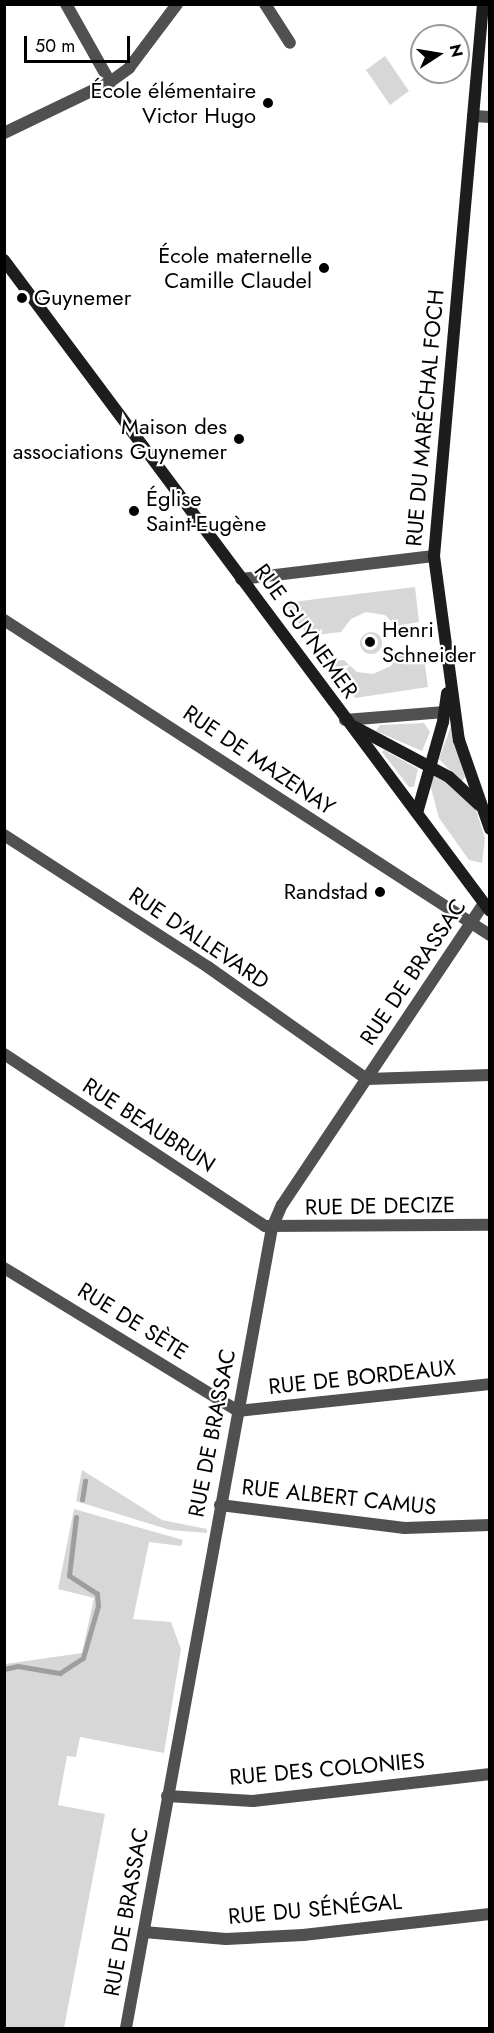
<!DOCTYPE html>
<html>
<head>
<meta charset="utf-8">
<style>
  body { margin:0 }
  #map { position:relative; width:494px; height:2033px; overflow:hidden; background:#fff; font-family:Jost,sans-serif }
  div>[style] { position:absolute }
  [style*='--x'] { left:calc(var(--x)*1px); top:calc(var(--y)*1px); width:calc(var(--w)*1px); rotate:calc(var(--a)*1deg) }
  .green>* { inset:0; background:#d7d7d7 }
  .round { border-radius:50% }
  .stream>* { height:4.5px; margin:-2.25px; padding:0 2.25px; transform-origin:2.25px; border-radius:2.25px; background:#9e9e9e }
  .street>* { height:12px; margin:-6px; padding:0 6px; transform-origin:6px; border-radius:6px; background:#505050 }
  .secondary>* { height:12px; margin:-6px; padding:0 6px; transform-origin:6px; border-radius:6px; background:#1d1d1d }
  .dots>* { width:16px; height:16px; translate:-50% -50%; box-sizing:border-box; border:3px solid #fff; border-radius:50% }
  span { translate:-50% -50%; white-space:nowrap; text-align:center; line-height:1.15; -webkit-text-stroke:4.5px #fff; paint-order:stroke }
  .poi-label { font-size:22px; color:#000 }
  .right { translate:-100% -50%; text-align:right }
  .left { translate:0 -50%; text-align:left }
  .street-label { font-size:22px; color:#000 }
  .frame { position:absolute; inset:0; border:6px solid #000; pointer-events:none }
  .north { position:absolute; left:410px; top:24px; width:60px; height:60px; box-sizing:border-box; background:#fff; border:2px solid #999; border-radius:50%; rotate:78deg; font-size:16px; font-weight:700; line-height:24px; text-align:center; color:#000 }
  .north::after { content:''; display:block; margin:auto; width:21px; height:27px; background:#000; clip-path:polygon(50% 0,100% 100%,50% 72%,0 100%) }
  .scale { position:absolute; left:24px; top:36px; width:106px; height:27px; box-sizing:border-box; border:3px solid #000; border-top:0; padding-left:8px; font-size:18px; line-height:21px; white-space:nowrap; color:#000; -webkit-text-stroke:4px #fff; paint-order:stroke }
</style>
</head>
<body>
<div id="map">
  <div class="green">
    <i style="clip-path:polygon(385px 56px,409px 91px,390px 105px,366px 70px)"></i>
    <i style="clip-path:polygon(415px 587px,419px 622px,396px 626px,385px 615px,366px 612px,351px 619px,341px 632px,308px 636px,284px 603px)"></i>
    <i class="round" style="left:360px;top:632px;width:22px;height:22px"></i>
    <i style="clip-path:polygon(423px 650px,428px 687px,355px 698px,328px 661px,344px 660px,357px 672px,373px 674px,391px 666px,399px 654px)"></i>
    <i style="clip-path:polygon(424px 723px,430px 732px,422px 751px,376px 731px,380px 725px)"></i>
    <i style="clip-path:polygon(451px 726px,465px 777px,461px 782px,439px 759px)"></i>
    <i style="clip-path:polygon(384px 750px,418px 769px,414px 787px,409px 787px,382px 752px)"></i>
    <i style="clip-path:polygon(438px 775px,476px 810px,485px 838px,482px 863px,469px 860px,439px 818px,431px 788px,432px 777px)"></i>
    <i style="clip-path:polygon(82px 1470px,162px 1520px,207px 1529px,207px 1533px,170px 1530px,76px 1501px)"></i>
    <i style="clip-path:polygon(74px 1509px,183px 1540px,181px 1546px,149px 1542px,133px 1619px,171px 1622px,181px 1649px,164px 1753px,80px 1737px,76px 1757px,67px 1756px,58px 1805px,105px 1814px,64px 2028px,5px 2028px,5px 1664px,82px 1653px,94px 1598px,58px 1589px)"></i>
  </div>
  <div class="stream">
    <i style="--x:82;--y:1500;--w:19;--a:-81"></i>
    <i style="--x:4;--y:1669;--w:14;--a:-12"></i>
    <i style="--x:18;--y:1666;--w:43;--a:9.5"></i>
    <i style="--x:60;--y:1673;--w:27;--a:-33"></i>
    <i style="--x:83;--y:1658;--w:54;--a:-73.9"></i>
    <i style="--x:98;--y:1606;--w:12;--a:-95"></i>
    <i style="--x:97;--y:1594;--w:33;--a:-147"></i>
    <i style="--x:69;--y:1576;--w:59;--a:-83.2"></i>
  </div>
  <div class="street">
    <i style="--x:66;--y:4;--w:90;--a:60.6"></i>
    <i style="--x:265;--y:4;--w:46;--a:57.3"></i>
    <i style="--x:473;--y:116;--w:17;--a:3"></i>
    <i style="--x:4;--y:133;--w:118;--a:-25.7"></i>
    <i style="--x:110;--y:82;--w:24;--a:-36"></i>
    <i style="--x:129;--y:68;--w:80;--a:-53.1"></i>
    <i style="--x:241;--y:579;--w:194;--a:-6.8"></i>
    <i style="--x:4;--y:620;--w:579;--a:32.95"></i>
    <i style="--x:345;--y:720;--w:100;--a:-4.6"></i>
    <i style="--x:4;--y:835;--w:243;--a:32.9"></i>
    <i style="--x:208;--y:967;--w:194;--a:35.2"></i>
    <i style="--x:4;--y:1054;--w:313;--a:33.4"></i>
    <i style="--x:265;--y:1226;--w:225;--a:-0.3"></i>
    <i style="--x:367;--y:1079;--w:123;--a:-1.9"></i>
    <i style="--x:4;--y:1268;--w:274;--a:31.4"></i>
    <i style="--x:238;--y:1411;--w:253;--a:-6.1"></i>
    <i style="--x:220;--y:1505;--w:186;--a:7.1"></i>
    <i style="--x:405;--y:1528;--w:85;--a:-2"></i>
    <i style="--x:167;--y:1796;--w:86;--a:3.3"></i>
    <i style="--x:253;--y:1801;--w:239;--a:-6.5"></i>
    <i style="--x:144;--y:1932;--w:82;--a:4.9"></i>
    <i style="--x:226;--y:1939;--w:77;--a:-3"></i>
    <i style="--x:303;--y:1935;--w:188;--a:-6.4"></i>
    <i style="--x:126;--y:2028;--w:813;--a:-79.66"></i>
    <i style="--x:272;--y:1228;--w:25;--a:-67"></i>
    <i style="--x:282;--y:1205;--w:363;--a:-56.2"></i>
  </div>
  <div class="secondary">
    <i style="--x:483;--y:4;--w:554;--a:95.07"></i>
    <i style="--x:434;--y:556;--w:186;--a:82.3"></i>
    <i style="--x:459;--y:740;--w:94;--a:70.8"></i>
    <i style="--x:4;--y:260;--w:812;--a:53.26"></i>
    <i style="--x:355;--y:727;--w:106;--a:28"></i>
    <i style="--x:449;--y:777;--w:41;--a:43"></i>
    <i style="--x:417;--y:813;--w:95;--a:-74.1"></i>
    <i style="--x:443;--y:722;--w:29;--a:-82"></i>
  </div>
  <div class="dots">
    <i style="left:268px;top:103px;background:#000"></i>
    <i style="left:324px;top:268px;background:#000"></i>
    <i style="left:22px;top:298px;background:#000"></i>
    <i style="left:239px;top:439px;background:#000"></i>
    <i style="left:134px;top:511px;background:#000"></i>
    <i style="left:370px;top:642px;background:#000"></i>
    <i style="left:380px;top:892px;background:#000"></i>
  </div>
  <div class="poi-label">
    <span class="right" style="left:256px;top:103px">École élémentaire<br>Victor Hugo</span>
    <span class="right" style="left:312px;top:268px">École maternelle<br>Camille Claudel</span>
    <span class="left" style="left:34px;top:298px">Guynemer</span>
    <span class="right" style="left:227px;top:439px">Maison des<br>associations Guynemer</span>
    <span class="left" style="left:146px;top:511px">Église<br>Saint-Eugène</span>
    <span class="left" style="left:382px;top:642px">Henri<br>Schneider</span>
    <span class="right" style="left:368px;top:892px">Randstad</span>
  </div>
  <div class="street-label">
    <span style="left:425px;top:418px;rotate:-85deg">RUE DU MARÉCHAL FOCH</span>
    <span style="left:306px;top:631px;rotate:54deg">RUE GUYNEMER</span>
    <span style="left:259px;top:760px;rotate:34deg">RUE DE MAZENAY</span>
    <span style="left:199px;top:938px;rotate:34deg">RUE D'ALLEVARD</span>
    <span style="left:413px;top:972px;rotate:-56deg">RUE DE BRASSAC</span>
    <span style="left:149px;top:1125px;rotate:33deg">RUE BEAUBRUN</span>
    <span style="left:380px;top:1206px;rotate:-1deg">RUE DE DECIZE</span>
    <span style="left:133px;top:1321px;rotate:32deg">RUE DE SÈTE</span>
    <span style="left:362px;top:1377px;rotate:-6deg">RUE DE BORDEAUX</span>
    <span style="left:212px;top:1433px;rotate:-79deg">RUE DE BRASSAC</span>
    <span style="left:339px;top:1497px;rotate:6deg">RUE ALBERT CAMUS</span>
    <span style="left:327px;top:1769px;rotate:-5deg">RUE DES COLONIES</span>
    <span style="left:315px;top:1909px;rotate:-5deg">RUE DU SÉNÉGAL</span>
    <span style="left:126px;top:1912px;rotate:-80deg">RUE DE BRASSAC</span>
  </div>
  <div class="frame"></div>
  <div class="north">N</div>
  <div class="scale">50 m</div>
</div>
</body>
</html>
